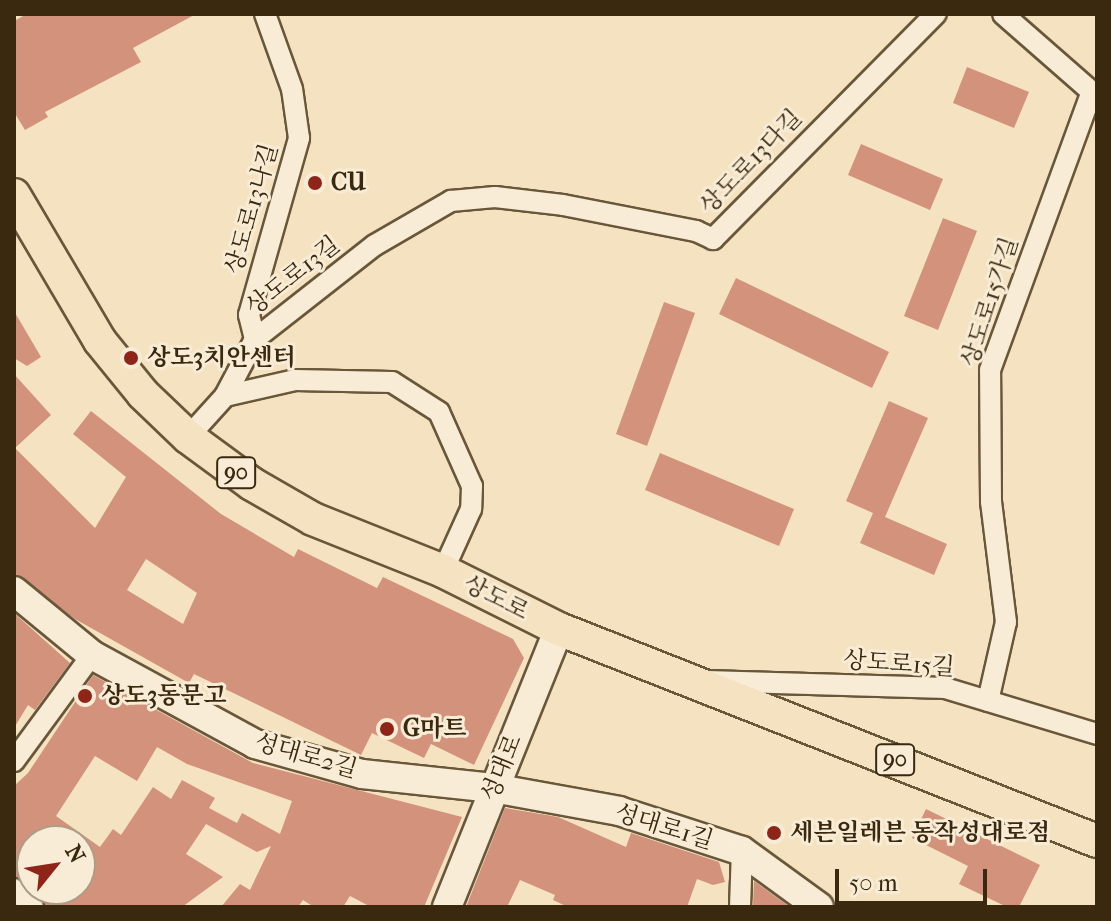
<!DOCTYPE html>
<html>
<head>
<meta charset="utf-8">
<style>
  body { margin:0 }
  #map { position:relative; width:1111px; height:921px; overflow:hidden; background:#f5e2c0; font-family:"IM FELL French Canon","Noto Serif KR",serif }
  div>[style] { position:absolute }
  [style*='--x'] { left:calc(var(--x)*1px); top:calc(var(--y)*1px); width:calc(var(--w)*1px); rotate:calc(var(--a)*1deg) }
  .building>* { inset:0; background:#d3927c }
  .roads { filter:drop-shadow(2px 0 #69573a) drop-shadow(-2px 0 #69573a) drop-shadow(0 2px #69573a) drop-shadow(0 -2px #69573a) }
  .street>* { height:20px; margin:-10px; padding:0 10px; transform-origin:10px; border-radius:10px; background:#f8ecd6 }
  .secondary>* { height:28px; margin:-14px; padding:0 14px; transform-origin:14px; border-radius:14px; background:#f8ecd6 }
  .primary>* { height:32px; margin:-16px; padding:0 16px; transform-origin:16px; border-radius:16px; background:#f5e2c0 }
  .dots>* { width:22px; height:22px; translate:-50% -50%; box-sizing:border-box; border:4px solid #f8ecd6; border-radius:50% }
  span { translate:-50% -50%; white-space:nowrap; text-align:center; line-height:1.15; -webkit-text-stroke:6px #f8ecd6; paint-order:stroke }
  .shield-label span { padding:2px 6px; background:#f8ecd6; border:2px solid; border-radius:6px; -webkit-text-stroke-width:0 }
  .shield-label { font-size:22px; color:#3a290e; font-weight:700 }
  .street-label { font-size:24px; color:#3a290e }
  .poi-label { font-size:24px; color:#3a290e; font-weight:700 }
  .left { translate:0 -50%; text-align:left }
  .frame { position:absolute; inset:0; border:16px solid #3a290e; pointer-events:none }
  .north { position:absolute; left:16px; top:825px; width:80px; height:80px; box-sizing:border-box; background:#f8ecd6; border:2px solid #ac9e86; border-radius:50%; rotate:60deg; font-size:22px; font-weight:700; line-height:32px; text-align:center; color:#3a290e }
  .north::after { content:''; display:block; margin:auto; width:28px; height:36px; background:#8f2418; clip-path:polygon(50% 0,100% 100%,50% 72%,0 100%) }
  .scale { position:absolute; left:835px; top:869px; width:152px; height:36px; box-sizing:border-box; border:4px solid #3a290e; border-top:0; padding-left:10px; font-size:24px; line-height:28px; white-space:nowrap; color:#3a290e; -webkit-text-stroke:6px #f8ecd6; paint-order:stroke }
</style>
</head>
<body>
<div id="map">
  <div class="building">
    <i style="clip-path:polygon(27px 14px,196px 14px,133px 48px,141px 62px,45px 112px,48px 117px,25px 130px,14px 112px,14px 21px)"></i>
    <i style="clip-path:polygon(967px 67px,1029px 92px,1014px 128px,953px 103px)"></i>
    <i style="clip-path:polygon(861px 144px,943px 179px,930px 210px,848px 175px)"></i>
    <i style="clip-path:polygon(943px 218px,977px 231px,938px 330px,904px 316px)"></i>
    <i style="clip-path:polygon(736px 278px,889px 352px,872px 388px,719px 314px)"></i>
    <i style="clip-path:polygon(664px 302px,695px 313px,647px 446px,616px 434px)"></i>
    <i style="clip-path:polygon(14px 311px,41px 357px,27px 366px,14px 358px)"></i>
    <i style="clip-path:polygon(evenodd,14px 374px,51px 415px,15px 448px,95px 528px,126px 477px,73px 434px,91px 411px,221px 514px,294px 557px,298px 549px,377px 588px,383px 577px,513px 639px,524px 658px,474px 765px,431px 744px,424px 758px,372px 733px,361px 755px,194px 674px,189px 683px,75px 619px,14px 574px,14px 374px,146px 559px,197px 593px,183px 624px,127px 590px,146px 559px)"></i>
    <i style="clip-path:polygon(889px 401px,928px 418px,885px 517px,947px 544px,934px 575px,860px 543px,873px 513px,846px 501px)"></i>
    <i style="clip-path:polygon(660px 453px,794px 509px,779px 546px,645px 490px)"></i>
    <i style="clip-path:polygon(14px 613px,70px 663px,35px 710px,28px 705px,14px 728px)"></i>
    <i style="clip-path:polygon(evenodd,93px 675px,253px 763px,462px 817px,424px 907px,371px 907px,350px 896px,343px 907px,314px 907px,303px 900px,298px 907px,221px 907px,240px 884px,250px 890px,271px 846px,257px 852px,206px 824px,186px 854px,223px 877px,182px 907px,46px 907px,33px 889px,80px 889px,80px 841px,32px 841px,32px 888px,14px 876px,14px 786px,28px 773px,93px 675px,157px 747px,187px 764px,292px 801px,280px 834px,242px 813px,237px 823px,209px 808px,215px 798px,182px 780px,171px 799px,153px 787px,121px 835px,113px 829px,100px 847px,56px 816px,95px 756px,137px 781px,157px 747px)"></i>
    <i style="clip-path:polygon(505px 808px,558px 817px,626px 847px,631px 833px,719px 862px,725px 882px,713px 885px,697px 879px,687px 907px,568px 907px,553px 900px,555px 895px,520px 880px,507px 907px,466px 907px)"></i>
    <i style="clip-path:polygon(926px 809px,1040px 865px,1019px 907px,1007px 907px,959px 884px,968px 866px,912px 838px)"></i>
    <i style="clip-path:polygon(754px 881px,790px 907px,753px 905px)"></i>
  </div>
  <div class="roads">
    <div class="street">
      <i style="--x:255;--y:339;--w:25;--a:-104"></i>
      <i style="--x:249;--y:315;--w:184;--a:-74.2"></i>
      <i style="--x:299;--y:138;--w:49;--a:-98.1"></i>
      <i style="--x:292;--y:89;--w:80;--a:-109.8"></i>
      <i style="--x:225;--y:396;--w:72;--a:-12.9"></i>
      <i style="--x:295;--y:380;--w:97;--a:1.2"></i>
      <i style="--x:392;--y:382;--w:56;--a:32.6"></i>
      <i style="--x:439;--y:412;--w:81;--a:66"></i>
      <i style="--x:472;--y:486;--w:23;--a:92"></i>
      <i style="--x:471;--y:509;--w:68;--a:114.3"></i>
      <i style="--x:188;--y:437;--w:55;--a:-47.9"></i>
      <i style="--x:225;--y:396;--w:64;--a:-62.2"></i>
      <i style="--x:255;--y:339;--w:152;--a:-38.1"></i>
      <i style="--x:375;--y:245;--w:88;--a:-30.1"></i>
      <i style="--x:451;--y:201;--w:44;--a:-5.2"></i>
      <i style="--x:495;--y:197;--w:68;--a:6.7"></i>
      <i style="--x:563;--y:205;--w:136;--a:11.1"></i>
      <i style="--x:696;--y:231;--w:19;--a:25"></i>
      <i style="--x:713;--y:239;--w:317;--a:-45.3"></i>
      <i style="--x:708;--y:681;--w:237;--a:1.7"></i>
      <i style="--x:945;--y:688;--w:159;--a:16.8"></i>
      <i style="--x:988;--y:701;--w:81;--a:-77.2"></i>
      <i style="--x:1006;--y:622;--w:121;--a:-97.1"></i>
      <i style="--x:991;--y:502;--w:132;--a:-90.4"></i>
      <i style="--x:990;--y:370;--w:296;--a:-69.9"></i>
      <i style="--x:1092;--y:92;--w:118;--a:-138.8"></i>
      <i style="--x:14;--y:761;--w:132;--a:-53.7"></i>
      <i style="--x:14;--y:889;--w:26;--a:43"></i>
      <i style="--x:740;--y:907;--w:56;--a:-88"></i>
    </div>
    <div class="secondary">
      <i style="--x:14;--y:591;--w:101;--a:39.4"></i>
      <i style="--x:92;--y:655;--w:186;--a:28.6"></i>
      <i style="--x:255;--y:744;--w:111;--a:15.7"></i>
      <i style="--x:362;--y:774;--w:132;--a:6.1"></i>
      <i style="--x:493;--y:788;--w:128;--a:10.3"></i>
      <i style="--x:619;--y:811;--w:129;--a:18"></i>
      <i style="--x:742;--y:851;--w:95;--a:36"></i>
      <i style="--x:447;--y:907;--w:300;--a:-68.1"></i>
    </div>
    <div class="primary">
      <i style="--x:14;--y:195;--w:169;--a:59.5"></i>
      <i style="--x:100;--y:341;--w:68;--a:50.9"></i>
      <i style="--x:143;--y:394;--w:62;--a:43.7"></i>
      <i style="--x:188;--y:437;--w:79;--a:36.3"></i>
      <i style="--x:252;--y:484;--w:70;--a:29.8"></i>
      <i style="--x:313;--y:519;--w:140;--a:21.8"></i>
      <i style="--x:443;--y:571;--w:130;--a:26.6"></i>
      <i style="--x:559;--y:629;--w:578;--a:21.51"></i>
    </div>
  </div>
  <div class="dots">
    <i style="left:315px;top:183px;background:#8f2418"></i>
    <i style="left:131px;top:358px;background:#8f2418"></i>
    <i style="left:85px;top:696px;background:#8f2418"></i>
    <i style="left:387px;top:729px;background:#8f2418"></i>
    <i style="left:774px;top:833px;background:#8f2418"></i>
  </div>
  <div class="shield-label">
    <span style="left:236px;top:473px">90</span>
    <span style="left:895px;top:760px">90</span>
  </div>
  <div class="street-label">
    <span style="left:751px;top:162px;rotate:-46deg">상도로13다길</span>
    <span style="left:252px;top:209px;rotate:-74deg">상도로13나길</span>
    <span style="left:293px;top:276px;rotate:-38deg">상도로13길</span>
    <span style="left:990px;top:302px;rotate:-72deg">상도로15가길</span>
    <span style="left:496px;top:598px;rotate:27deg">상도로</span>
    <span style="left:899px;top:664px;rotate:4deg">상도로15길</span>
    <span style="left:306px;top:756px;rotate:16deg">성대로2길</span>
    <span style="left:502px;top:768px;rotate:-68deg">성대로</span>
    <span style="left:664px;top:827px;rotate:17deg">성대로1길</span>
  </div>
  <div class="poi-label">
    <span class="left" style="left:331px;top:183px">CU</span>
    <span class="left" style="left:147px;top:358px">상도3치안센터</span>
    <span class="left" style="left:101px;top:696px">상도3동문고</span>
    <span class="left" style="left:403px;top:729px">G마트</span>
    <span class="left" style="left:790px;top:833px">세븐일레븐 동작성대로점</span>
  </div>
  <div class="frame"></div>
  <div class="north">N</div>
  <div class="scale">50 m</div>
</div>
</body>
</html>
